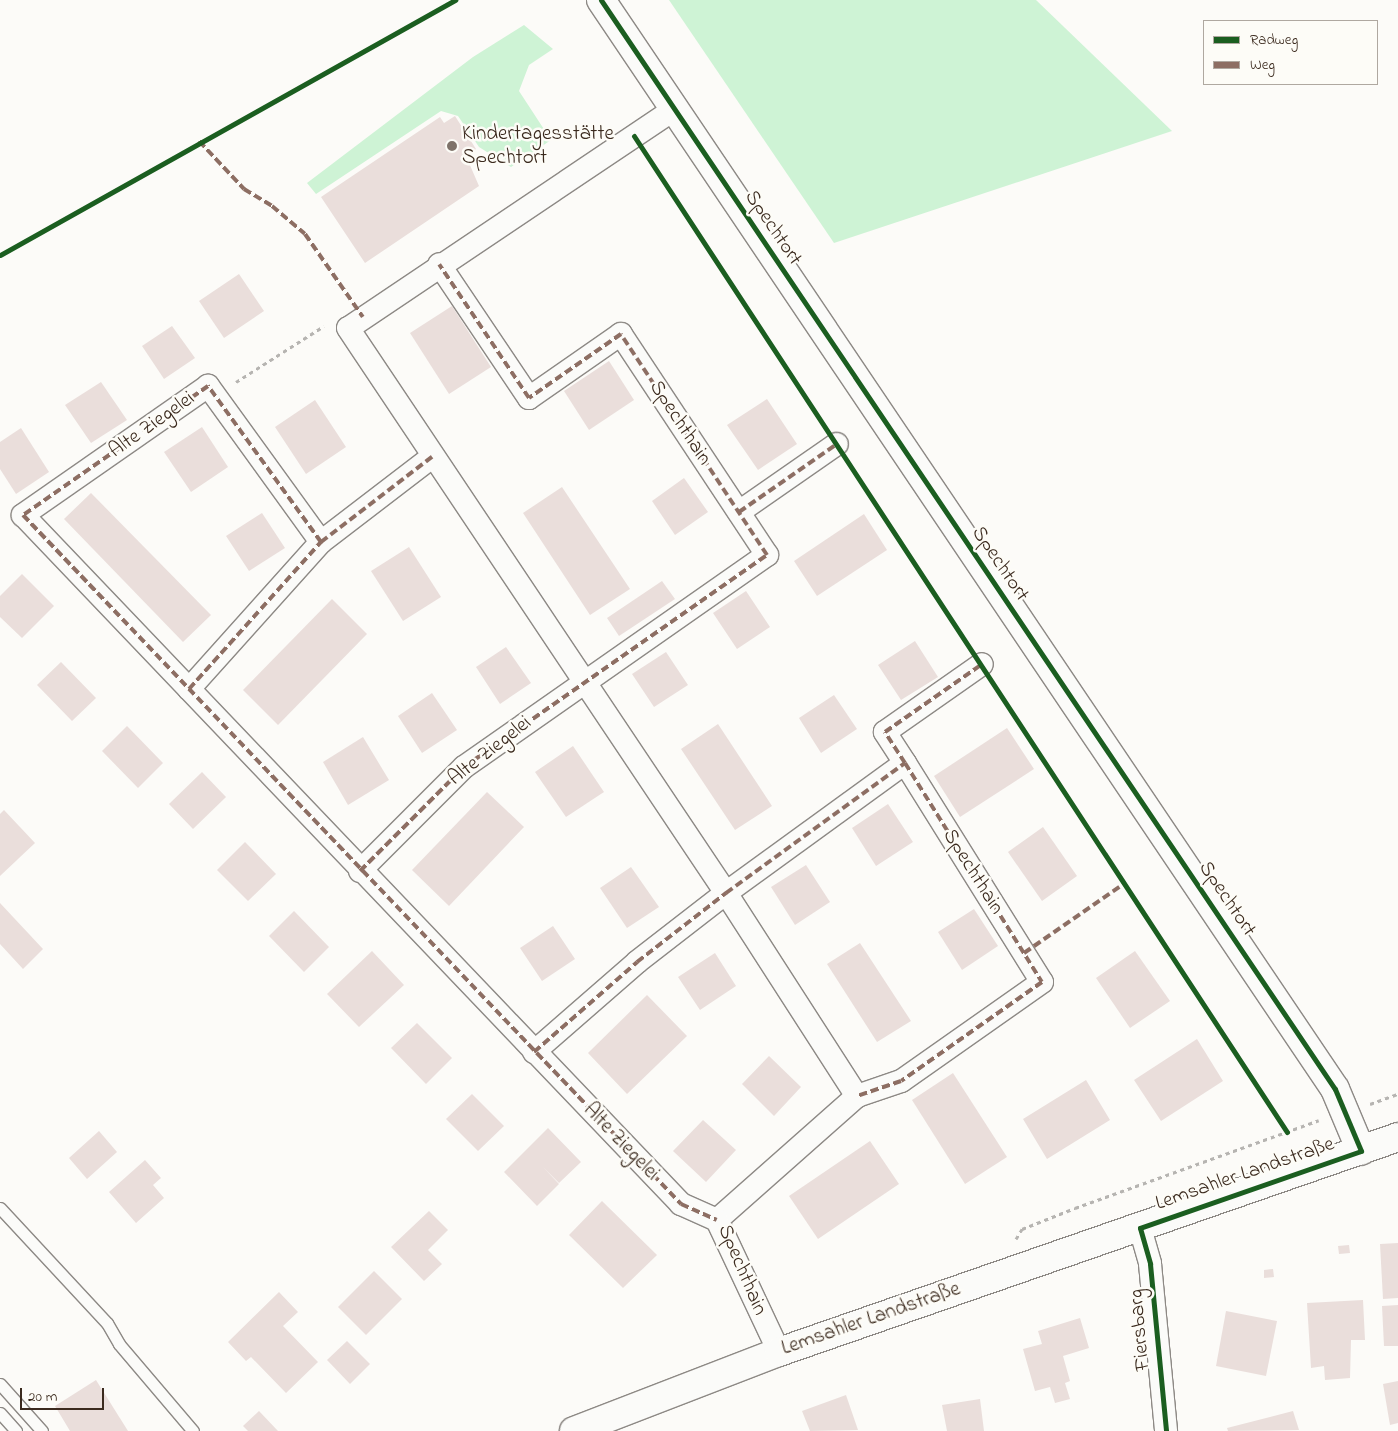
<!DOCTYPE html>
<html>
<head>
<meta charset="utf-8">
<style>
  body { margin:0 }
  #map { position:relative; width:1398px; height:1431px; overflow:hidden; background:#fcfbf8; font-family:"Indie Flower",sans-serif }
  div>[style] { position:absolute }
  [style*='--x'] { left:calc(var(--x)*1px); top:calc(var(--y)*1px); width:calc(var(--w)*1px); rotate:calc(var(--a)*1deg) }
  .green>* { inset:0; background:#cef3d5 }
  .building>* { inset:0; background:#eadedb }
  .path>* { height:3px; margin-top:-1.5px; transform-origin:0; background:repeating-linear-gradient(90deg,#b6b4b1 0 4px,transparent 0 8px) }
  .roads { filter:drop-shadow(1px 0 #8d8985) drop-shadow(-1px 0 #8d8985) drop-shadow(0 1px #8d8985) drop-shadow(0 -1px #8d8985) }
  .service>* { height:11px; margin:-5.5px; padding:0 5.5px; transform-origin:5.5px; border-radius:5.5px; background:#fbfbf9 }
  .minor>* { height:22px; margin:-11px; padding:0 11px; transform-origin:11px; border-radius:11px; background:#fbfbf9 }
  .tertiary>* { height:28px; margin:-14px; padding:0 14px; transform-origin:14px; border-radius:14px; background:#fbfbf9 }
  .secondary>* { height:28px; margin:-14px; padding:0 14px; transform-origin:14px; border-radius:14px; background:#fbfbf9 }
  .quiet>* { height:4px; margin-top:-2px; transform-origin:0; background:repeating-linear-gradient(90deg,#8d6e63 0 8px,transparent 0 12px) }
  .cycleway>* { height:5px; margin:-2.5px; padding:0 2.5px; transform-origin:2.5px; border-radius:2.5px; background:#1b5e20 }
  .dots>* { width:14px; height:14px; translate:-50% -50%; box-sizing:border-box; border:2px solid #fdfcf7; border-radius:50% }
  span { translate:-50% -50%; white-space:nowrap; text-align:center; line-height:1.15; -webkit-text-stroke:5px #fdfcf7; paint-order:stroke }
  .poi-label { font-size:21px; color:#3b2a1e }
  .left { translate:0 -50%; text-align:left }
  .street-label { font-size:21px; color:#3b2a1e }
  .legend { position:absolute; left:1203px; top:20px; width:175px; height:65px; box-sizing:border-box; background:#fdfcf7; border:1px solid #afa8a0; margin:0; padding:6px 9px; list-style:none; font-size:15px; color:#3b2a1e }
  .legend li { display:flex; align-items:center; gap:10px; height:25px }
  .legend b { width:25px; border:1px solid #afa8a0 }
  .scale { position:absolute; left:20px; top:1388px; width:84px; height:22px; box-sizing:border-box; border:2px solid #3b2a1e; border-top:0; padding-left:6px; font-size:15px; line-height:18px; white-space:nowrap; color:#3b2a1e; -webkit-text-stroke:4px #fdfcf7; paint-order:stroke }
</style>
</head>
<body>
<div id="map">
  <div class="green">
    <i style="clip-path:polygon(669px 0,1036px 0,1172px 131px,834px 243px)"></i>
    <i style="clip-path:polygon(524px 25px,553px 49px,529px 65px,519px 91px,551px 140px,511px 167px,479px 147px,458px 116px,441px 111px,316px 194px,307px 183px,473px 57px)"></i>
  </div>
  <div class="building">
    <i style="clip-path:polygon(455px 116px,476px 149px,466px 156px,479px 186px,365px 263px,321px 197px,440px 117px,444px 123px)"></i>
    <i style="clip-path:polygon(239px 274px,264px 311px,224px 338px,199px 301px)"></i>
    <i style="clip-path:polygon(452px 306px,491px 367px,449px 394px,410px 333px)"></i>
    <i style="clip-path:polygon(172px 326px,195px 358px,164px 379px,142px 346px)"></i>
    <i style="clip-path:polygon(609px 361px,634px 400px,589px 430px,564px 391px)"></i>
    <i style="clip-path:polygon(101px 382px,127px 420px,91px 443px,65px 405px)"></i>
    <i style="clip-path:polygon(767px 399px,797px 444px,758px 470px,727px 425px)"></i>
    <i style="clip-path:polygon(315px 400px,346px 447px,306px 474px,275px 427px)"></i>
    <i style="clip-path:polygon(202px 427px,228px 467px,191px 492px,164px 452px)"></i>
    <i style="clip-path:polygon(21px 428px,49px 472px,16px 494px,0 469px,0 442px)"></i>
    <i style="clip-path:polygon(684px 478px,708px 512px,675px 535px,652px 501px)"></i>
    <i style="clip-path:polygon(562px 487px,630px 589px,590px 615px,523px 513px)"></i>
    <i style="clip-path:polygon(91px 493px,211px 615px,183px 642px,64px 519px)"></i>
    <i style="clip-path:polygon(262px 513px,285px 548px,249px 571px,226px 536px)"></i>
    <i style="clip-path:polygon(864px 514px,887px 550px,817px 596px,794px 561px)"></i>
    <i style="clip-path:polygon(409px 547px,441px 597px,403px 621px,371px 571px)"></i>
    <i style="clip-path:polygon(22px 574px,54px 606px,22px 638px,0 617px,0 596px)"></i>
    <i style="clip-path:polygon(662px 581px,675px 599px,619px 636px,607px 618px)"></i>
    <i style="clip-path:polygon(746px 591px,770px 627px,737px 649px,713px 613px)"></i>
    <i style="clip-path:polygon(332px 599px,367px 634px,278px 725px,243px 690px)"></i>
    <i style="clip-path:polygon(915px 641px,938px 677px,901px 700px,878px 665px)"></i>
    <i style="clip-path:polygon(506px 647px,531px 683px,500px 704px,476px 667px)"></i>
    <i style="clip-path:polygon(666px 652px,688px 685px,654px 707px,632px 674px)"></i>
    <i style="clip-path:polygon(61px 662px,96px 698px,72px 721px,37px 685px)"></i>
    <i style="clip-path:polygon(432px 693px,457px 730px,422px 753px,398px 716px)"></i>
    <i style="clip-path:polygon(834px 695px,857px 729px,821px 753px,799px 718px)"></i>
    <i style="clip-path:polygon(718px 724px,772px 806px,735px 830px,681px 749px)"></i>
    <i style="clip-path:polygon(127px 726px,163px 763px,138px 788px,102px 751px)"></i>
    <i style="clip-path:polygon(1007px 728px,1034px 769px,960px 817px,934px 776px)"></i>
    <i style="clip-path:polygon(363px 737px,389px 780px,348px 805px,323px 762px)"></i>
    <i style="clip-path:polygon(573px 746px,604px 792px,566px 817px,535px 772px)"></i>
    <i style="clip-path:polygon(202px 772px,226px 797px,193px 829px,169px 804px)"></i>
    <i style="clip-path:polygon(487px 792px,524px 827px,449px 906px,412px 870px)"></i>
    <i style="clip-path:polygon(888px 804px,913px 842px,876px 866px,852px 828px)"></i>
    <i style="clip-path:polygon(4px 810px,35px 843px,0 876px,0 814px)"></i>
    <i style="clip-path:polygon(1043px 827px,1077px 876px,1042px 901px,1008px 852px)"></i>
    <i style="clip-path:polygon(245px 842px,276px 874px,248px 901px,217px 870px)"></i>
    <i style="clip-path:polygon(806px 865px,830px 902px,795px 925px,771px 887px)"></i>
    <i style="clip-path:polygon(631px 867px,659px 907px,627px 928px,600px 888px)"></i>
    <i style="clip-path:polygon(0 903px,43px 949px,23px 969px,0 944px)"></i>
    <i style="clip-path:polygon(974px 909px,998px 946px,962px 970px,938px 932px)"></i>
    <i style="clip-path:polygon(294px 911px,329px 947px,304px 972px,269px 936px)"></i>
    <i style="clip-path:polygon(553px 926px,575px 959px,542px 981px,520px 948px)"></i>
    <i style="clip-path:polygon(860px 943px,911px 1021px,877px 1042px,827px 964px)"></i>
    <i style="clip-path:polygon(372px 951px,404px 985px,359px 1027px,327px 994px)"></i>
    <i style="clip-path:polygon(1135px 951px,1170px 1001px,1130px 1028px,1096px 978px)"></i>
    <i style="clip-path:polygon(715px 953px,736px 986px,700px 1010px,678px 977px)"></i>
    <i style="clip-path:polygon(647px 995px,687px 1036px,627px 1094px,588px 1053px)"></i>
    <i style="clip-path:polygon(417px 1023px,452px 1058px,426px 1084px,391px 1048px)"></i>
    <i style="clip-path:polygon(1197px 1039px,1223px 1081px,1161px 1121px,1134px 1080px)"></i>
    <i style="clip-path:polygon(769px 1056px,801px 1087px,774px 1116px,742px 1084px)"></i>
    <i style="clip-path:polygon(953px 1073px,1007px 1157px,965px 1184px,912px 1100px)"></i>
    <i style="clip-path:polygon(1086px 1080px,1110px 1120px,1047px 1159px,1023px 1119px)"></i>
    <i style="clip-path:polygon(472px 1094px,504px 1126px,478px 1151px,446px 1119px)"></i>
    <i style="clip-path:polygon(703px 1120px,736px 1150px,706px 1182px,673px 1151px)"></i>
    <i style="clip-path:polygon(548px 1128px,581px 1162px,559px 1183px,543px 1167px,559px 1184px,537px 1206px,504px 1172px)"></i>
    <i style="clip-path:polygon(99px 1131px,117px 1152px,87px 1179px,69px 1158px)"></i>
    <i style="clip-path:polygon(870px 1141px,899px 1184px,818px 1239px,789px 1196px)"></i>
    <i style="clip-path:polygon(145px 1160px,161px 1178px,153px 1185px,164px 1198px,136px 1223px,109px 1192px)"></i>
    <i style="clip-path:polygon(602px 1201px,657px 1255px,623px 1288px,569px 1235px)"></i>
    <i style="clip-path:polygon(429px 1211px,448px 1230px,428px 1250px,442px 1264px,424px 1281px,391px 1247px)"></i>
    <i style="clip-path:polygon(1398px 1243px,1398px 1298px,1383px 1299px,1380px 1244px)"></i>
    <i style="clip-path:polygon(1349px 1245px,1350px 1253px,1339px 1254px,1338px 1246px)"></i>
    <i style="clip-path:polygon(1273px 1269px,1274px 1277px,1264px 1278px,1264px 1270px)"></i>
    <i style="clip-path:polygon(374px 1271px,402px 1299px,366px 1335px,338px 1307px)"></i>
    <i style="clip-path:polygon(279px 1292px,298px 1312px,283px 1326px,318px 1362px,286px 1393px,251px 1357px,246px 1361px,228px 1342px)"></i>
    <i style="clip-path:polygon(1363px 1300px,1365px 1340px,1351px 1340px,1350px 1378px,1325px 1380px,1324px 1366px,1311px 1368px,1307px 1303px)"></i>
    <i style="clip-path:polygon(1398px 1305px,1398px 1346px,1384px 1346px,1382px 1306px)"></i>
    <i style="clip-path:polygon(1226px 1311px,1277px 1321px,1266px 1376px,1216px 1366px)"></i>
    <i style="clip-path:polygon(1080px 1318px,1089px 1348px,1063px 1356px,1070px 1381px,1065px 1383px,1070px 1399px,1055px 1403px,1050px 1387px,1035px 1391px,1023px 1349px,1042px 1344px,1038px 1331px)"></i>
    <i style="clip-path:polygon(347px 1341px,370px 1364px,350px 1384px,327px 1360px)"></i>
    <i style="clip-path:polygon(96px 1380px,128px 1431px,70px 1431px,55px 1406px)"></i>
    <i style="clip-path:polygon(1398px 1381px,1398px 1423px,1390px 1425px,1383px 1384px)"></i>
    <i style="clip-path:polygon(846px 1395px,858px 1430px,810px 1431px,802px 1411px)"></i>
    <i style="clip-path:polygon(980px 1399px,984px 1431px,947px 1431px,942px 1405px)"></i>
    <i style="clip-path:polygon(259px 1411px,278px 1431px,248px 1431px,243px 1426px)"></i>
    <i style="clip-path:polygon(1293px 1411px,1299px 1430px,1228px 1431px,1227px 1428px)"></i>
  </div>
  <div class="path">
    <i style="--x:236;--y:382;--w:104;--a:-32.5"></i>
    <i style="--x:1370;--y:1104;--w:30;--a:-20"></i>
    <i style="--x:1016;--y:1239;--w:12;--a:-59"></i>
    <i style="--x:1022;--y:1229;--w:57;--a:-21.6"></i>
    <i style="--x:1075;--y:1208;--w:259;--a:-19.8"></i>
  </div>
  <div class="roads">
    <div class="service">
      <i style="--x:0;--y:1208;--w:157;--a:47.1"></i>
      <i style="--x:107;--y:1323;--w:24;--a:60"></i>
      <i style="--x:119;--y:1344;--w:114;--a:49.6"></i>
      <i style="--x:0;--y:1384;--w:63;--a:48.2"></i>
      <i style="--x:0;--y:1413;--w:24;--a:48"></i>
    </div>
    <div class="minor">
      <i style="--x:673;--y:110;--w:391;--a:146.1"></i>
      <i style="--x:348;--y:328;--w:680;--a:56.22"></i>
      <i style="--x:726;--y:893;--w:242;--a:57.2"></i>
      <i style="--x:857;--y:1096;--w:187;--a:138.5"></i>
      <i style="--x:717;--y:1220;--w:146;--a:64.8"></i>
      <i style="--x:739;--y:512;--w:119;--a:-34.8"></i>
      <i style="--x:321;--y:542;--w:141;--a:-37.5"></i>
      <i style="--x:189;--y:689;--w:198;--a:-48.1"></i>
      <i style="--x:321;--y:542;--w:193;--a:-125.9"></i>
      <i style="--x:208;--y:386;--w:226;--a:145.1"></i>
      <i style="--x:23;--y:515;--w:953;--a:46.32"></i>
      <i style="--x:681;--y:1204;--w:39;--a:24"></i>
      <i style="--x:905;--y:763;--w:37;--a:-123"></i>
      <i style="--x:885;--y:732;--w:118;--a:-35"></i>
      <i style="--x:360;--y:871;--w:147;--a:-45"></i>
      <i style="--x:464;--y:767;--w:370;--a:-35"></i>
      <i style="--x:767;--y:555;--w:265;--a:-123.5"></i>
      <i style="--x:621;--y:334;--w:112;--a:145.2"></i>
      <i style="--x:529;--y:398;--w:161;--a:-123.9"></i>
      <i style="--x:534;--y:1052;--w:137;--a:-41.1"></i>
      <i style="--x:637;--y:962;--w:113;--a:-37.8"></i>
      <i style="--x:726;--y:893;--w:221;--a:-36"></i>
      <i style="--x:905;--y:763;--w:258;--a:58"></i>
      <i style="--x:1042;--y:982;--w:172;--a:144.9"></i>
      <i style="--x:901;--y:1081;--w:46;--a:161.2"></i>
      <i style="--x:1140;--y:1228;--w:37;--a:74"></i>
      <i style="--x:1150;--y:1264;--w:168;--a:84.5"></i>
    </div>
    <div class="tertiary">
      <i style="--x:601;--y:0;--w:1313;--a:56.02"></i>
      <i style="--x:1335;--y:1089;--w:67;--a:67.2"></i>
    </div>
    <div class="secondary">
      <i style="--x:574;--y:1431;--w:220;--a:-21.1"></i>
      <i style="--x:779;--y:1352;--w:655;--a:-19.15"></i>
    </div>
  </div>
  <div class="quiet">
    <i style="--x:199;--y:141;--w:66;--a:46.8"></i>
    <i style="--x:244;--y:189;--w:33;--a:31"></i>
    <i style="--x:272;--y:206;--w:43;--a:40.3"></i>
    <i style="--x:305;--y:234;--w:101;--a:55.1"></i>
    <i style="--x:739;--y:512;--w:119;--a:-34.8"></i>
    <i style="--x:321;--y:542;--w:141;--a:-37.5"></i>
    <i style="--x:189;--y:689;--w:198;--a:-48.1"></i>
    <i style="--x:321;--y:542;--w:193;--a:-125.9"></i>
    <i style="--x:208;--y:386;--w:226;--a:145.1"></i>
    <i style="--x:23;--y:515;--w:953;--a:46.32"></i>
    <i style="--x:681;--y:1204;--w:39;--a:24"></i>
    <i style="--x:905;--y:763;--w:37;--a:-123"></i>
    <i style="--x:885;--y:732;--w:118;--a:-35"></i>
    <i style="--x:360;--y:871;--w:147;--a:-45"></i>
    <i style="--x:464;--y:767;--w:370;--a:-35"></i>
    <i style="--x:767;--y:555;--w:265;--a:-123.5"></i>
    <i style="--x:621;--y:334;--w:112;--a:145.2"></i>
    <i style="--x:529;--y:398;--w:161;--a:-123.9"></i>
    <i style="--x:1024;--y:953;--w:123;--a:-34.7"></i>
    <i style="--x:534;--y:1052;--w:137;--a:-41.1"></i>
    <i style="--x:637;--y:962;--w:113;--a:-37.8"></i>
    <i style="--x:726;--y:893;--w:221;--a:-36"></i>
    <i style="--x:905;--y:763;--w:258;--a:58"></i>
    <i style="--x:1042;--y:982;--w:172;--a:144.9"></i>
    <i style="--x:901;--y:1081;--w:46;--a:161.2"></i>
  </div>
  <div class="cycleway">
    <i style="--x:601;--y:0;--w:1313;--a:56.02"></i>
    <i style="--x:1335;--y:1089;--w:67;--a:67.2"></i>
    <i style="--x:1361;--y:1151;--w:234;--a:160.8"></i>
    <i style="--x:1140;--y:1228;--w:37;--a:74"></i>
    <i style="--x:1150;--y:1264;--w:168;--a:84.5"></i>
    <i style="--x:634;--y:136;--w:1191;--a:56.75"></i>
    <i style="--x:0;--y:255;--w:522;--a:-29.27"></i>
  </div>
  <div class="dots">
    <i style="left:452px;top:146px;background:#7f736a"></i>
  </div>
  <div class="poi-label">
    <span class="left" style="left:462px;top:146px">Kindertagesstätte<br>Spechtort</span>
  </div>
  <div class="street-label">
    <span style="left:773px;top:228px;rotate:56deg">Spechtort</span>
    <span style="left:680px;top:423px;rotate:57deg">Spechthain</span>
    <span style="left:152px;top:425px;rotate:-35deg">Alte Ziegelei</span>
    <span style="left:1000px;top:564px;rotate:56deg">Spechtort</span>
    <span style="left:490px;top:751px;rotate:-38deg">Alte Ziegelei</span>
    <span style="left:973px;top:872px;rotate:58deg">Spechthain</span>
    <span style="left:1227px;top:899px;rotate:56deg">Spechtort</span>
    <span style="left:621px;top:1142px;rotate:46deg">Alte Ziegelei</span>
    <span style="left:1245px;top:1174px;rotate:-19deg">Lemsahler Landstraße</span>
    <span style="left:742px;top:1270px;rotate:67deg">Spechthain</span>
    <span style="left:871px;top:1319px;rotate:-19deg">Lemsahler Landstraße</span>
    <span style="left:1140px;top:1330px;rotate:-95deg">Fiersbarg</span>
  </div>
  <ul class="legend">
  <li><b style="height:6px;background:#1b5e20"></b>Radweg</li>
  <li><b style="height:6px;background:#8d6e63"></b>Weg</li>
  </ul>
  <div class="scale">20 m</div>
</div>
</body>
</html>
